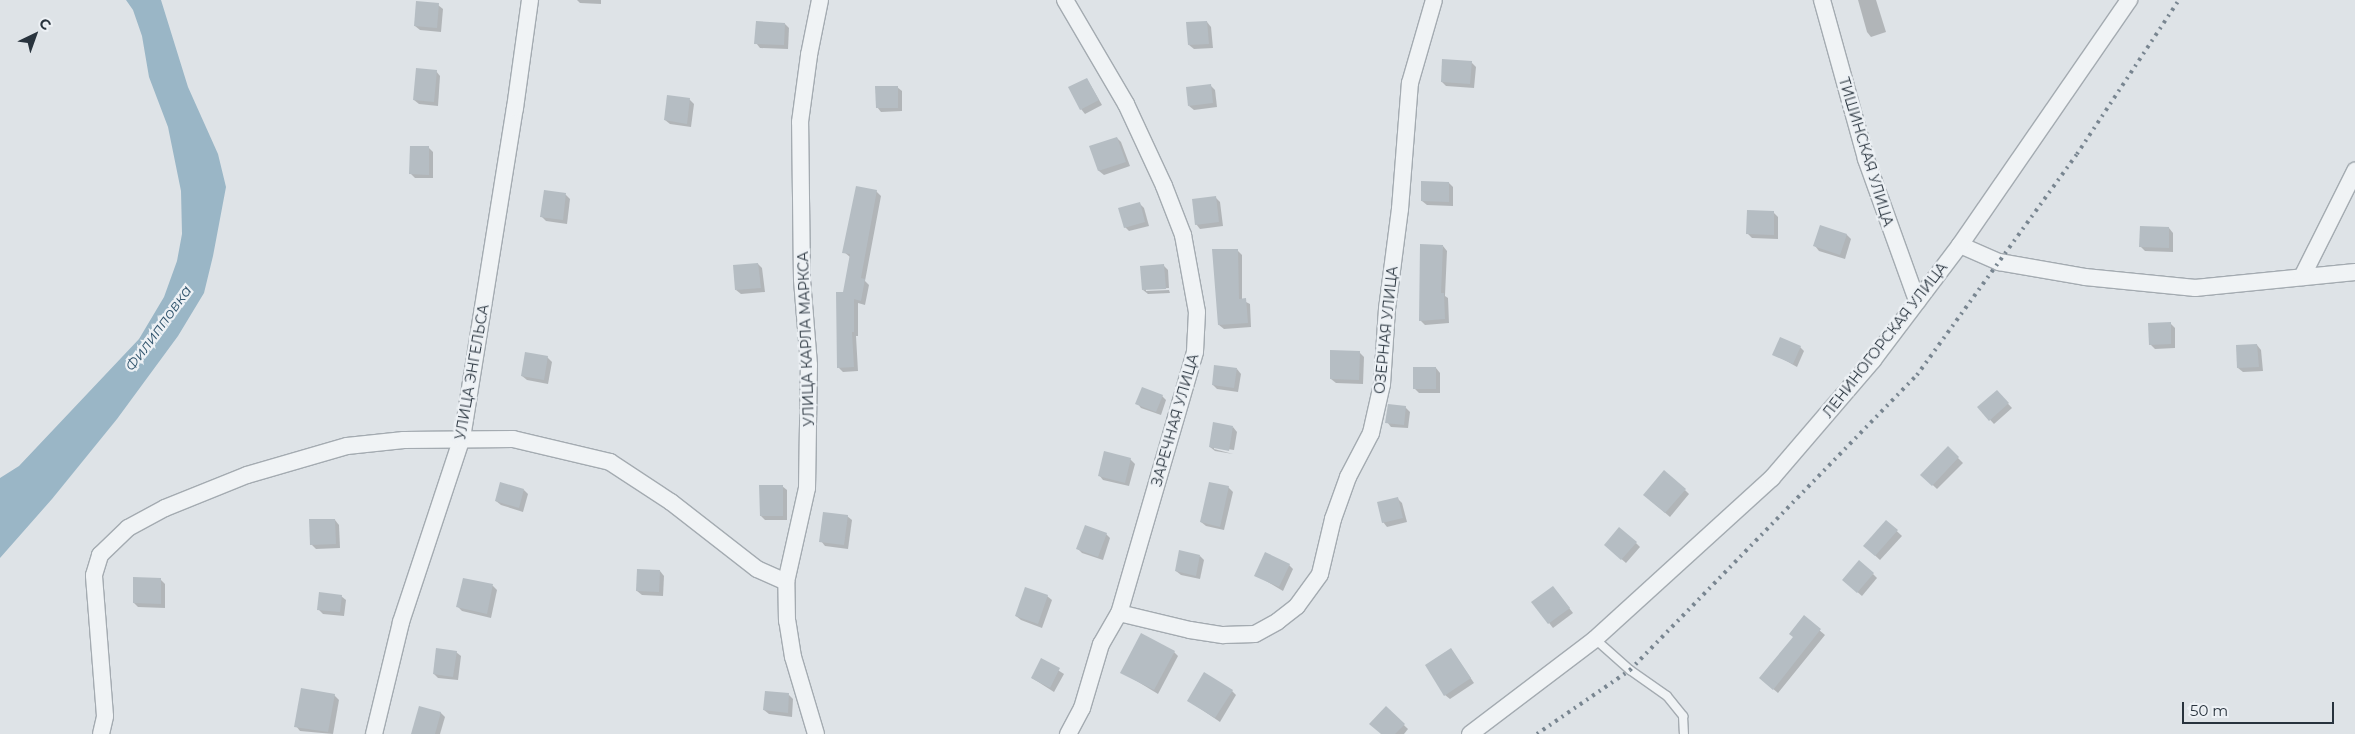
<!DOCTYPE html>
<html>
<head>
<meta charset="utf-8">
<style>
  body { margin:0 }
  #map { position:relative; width:2355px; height:734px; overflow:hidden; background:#dee3e7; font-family:Montserrat,sans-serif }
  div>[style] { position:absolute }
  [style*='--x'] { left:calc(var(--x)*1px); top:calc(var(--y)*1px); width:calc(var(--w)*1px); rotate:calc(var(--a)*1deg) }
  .water>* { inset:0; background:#9ab6c6 }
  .shadow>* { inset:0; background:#0003 }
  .building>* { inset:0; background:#b5bdc3 }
  .roads { filter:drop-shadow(1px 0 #a4abb1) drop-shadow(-1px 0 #a4abb1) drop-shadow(0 1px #a4abb1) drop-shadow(0 -1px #a4abb1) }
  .lane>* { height:8px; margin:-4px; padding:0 4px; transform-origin:4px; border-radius:4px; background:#f0f3f5 }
  .street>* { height:16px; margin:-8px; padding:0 8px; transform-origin:8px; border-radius:8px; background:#f0f3f5 }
  .rail>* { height:4px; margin-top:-2px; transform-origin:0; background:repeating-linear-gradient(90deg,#788590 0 2.5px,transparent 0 7.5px) }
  span { translate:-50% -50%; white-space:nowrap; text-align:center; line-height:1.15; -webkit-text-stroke:4.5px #edf1f5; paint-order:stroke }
  .street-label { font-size:14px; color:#28333d }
  .water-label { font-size:15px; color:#34576f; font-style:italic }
  .north { position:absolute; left:10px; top:10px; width:50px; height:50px; -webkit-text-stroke:4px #edf1f5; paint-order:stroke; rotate:42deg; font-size:14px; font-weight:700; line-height:20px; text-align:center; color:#28333d }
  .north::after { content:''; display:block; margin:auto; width:18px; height:22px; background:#28333d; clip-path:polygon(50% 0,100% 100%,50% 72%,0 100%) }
  .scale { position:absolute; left:2182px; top:702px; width:152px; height:22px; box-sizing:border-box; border:2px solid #28333d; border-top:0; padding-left:6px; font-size:15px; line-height:18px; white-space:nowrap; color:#28333d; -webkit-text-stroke:4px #edf1f5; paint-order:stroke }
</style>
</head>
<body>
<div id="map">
  <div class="water">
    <i style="clip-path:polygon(126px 0,161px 0,188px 87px,218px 154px,226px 187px,213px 256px,204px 293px,178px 336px,117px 419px,52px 499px,0 558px,0 478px,19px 466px,139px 339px,164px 297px,177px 261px,182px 234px,181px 191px,168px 127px,149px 77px,142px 36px,133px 10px)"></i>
  </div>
  <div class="shadow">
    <i style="clip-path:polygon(577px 0,601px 0,601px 4px,580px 3px)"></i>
    <i style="clip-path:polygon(1858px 0,1876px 0,1886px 32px,1871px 37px,1867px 32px)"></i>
    <i style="clip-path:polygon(438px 5px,443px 9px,441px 32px,420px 30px,415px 26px)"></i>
    <i style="clip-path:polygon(1207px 22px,1211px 27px,1213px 48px,1194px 49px,1189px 45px)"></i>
    <i style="clip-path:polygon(785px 24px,789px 28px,788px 49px,760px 48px,756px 43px)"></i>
    <i style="clip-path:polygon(1471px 62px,1476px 67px,1474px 88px,1446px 86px,1442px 82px)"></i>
    <i style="clip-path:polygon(436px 71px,440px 76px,438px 106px,419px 104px,414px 100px)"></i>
    <i style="clip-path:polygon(1087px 79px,1102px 105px,1085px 114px,1081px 109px)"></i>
    <i style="clip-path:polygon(1210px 85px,1215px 90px,1217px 107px,1194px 110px,1189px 106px)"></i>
    <i style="clip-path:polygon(897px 87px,902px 91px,902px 111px,881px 112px,877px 107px)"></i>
    <i style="clip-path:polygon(689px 99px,694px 104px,691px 127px,670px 124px,665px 120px)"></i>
    <i style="clip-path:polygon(1117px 138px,1121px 142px,1130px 166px,1104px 175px,1099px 171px,1091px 147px)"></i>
    <i style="clip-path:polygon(428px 147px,433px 152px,433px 178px,415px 178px,411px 174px)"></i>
    <i style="clip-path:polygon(1449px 183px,1453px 187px,1453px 206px,1427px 205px,1422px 201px)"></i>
    <i style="clip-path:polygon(876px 191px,881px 196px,865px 281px,869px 285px,865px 305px,858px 303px,858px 336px,856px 336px,858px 371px,843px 372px,838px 367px,844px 293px,850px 257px,844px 252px)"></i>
    <i style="clip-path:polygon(545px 192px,566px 195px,570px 199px,567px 224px,546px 221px,542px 217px)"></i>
    <i style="clip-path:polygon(1216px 198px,1220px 202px,1223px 226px,1200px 229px,1196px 224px)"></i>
    <i style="clip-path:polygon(1140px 204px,1144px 208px,1149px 226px,1129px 231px,1125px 227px)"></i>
    <i style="clip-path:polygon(1774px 213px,1778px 217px,1778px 239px,1752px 238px,1747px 233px)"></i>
    <i style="clip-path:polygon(1821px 227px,1847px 235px,1851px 239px,1845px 259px,1819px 251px,1815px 246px)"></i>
    <i style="clip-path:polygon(2169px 228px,2173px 233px,2173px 252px,2145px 251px,2140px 246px)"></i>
    <i style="clip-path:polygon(1443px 246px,1447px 251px,1445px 296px,1448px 298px,1449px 323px,1425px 325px,1420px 320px)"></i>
    <i style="clip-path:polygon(1238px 251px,1242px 255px,1242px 300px,1250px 304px,1251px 327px,1224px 329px,1219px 325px)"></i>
    <i style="clip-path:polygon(758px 264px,762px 268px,765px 292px,741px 294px,736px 290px)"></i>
    <i style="clip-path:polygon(1164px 266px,1168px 270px,1169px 288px,1146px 289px,1146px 291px,1169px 290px,1170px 293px,1148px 294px,1143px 290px)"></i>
    <i style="clip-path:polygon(2170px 323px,2175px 328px,2175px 348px,2155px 349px,2150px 344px)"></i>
    <i style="clip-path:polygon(2257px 345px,2261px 350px,2263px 371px,2243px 372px,2238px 368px)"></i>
    <i style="clip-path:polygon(1800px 347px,1804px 351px,1797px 367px,1774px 354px)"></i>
    <i style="clip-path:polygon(1359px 352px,1364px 357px,1363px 384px,1336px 383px,1331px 379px)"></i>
    <i style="clip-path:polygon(547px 357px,552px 362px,548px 384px,527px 380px,522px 376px)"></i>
    <i style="clip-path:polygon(1436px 368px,1440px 373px,1440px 393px,1419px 393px,1414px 388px)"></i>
    <i style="clip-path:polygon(1237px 369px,1241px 374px,1238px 392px,1217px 389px,1213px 385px)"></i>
    <i style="clip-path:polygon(1997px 392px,2012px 408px,1994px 424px,1979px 408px)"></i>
    <i style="clip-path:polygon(1162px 396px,1166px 400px,1161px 415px,1141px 408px,1137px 403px)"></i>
    <i style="clip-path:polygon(1405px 407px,1410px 412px,1408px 428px,1391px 427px,1387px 422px)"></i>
    <i style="clip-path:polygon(1233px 427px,1237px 432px,1234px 450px,1214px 447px,1214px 449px,1233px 454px,1215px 451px,1210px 447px)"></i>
    <i style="clip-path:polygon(1948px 448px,1963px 463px,1937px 489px,1922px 475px)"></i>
    <i style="clip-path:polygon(1130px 459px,1135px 464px,1129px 486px,1103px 480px,1099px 475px)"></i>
    <i style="clip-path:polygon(782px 486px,787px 490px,787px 520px,765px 520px,761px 516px)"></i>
    <i style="clip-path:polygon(1228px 487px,1233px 492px,1224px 530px,1206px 526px,1201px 522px)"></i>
    <i style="clip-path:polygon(524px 490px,528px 494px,523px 512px,501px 505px,496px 501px)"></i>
    <i style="clip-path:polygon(1685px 490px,1689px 494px,1670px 517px,1649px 499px)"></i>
    <i style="clip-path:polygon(1398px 499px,1402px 503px,1407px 522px,1387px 527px,1383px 522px)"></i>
    <i style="clip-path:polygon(847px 516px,852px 520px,848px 549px,825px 546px,821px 541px)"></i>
    <i style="clip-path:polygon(335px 520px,339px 525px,340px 548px,316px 549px,311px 544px)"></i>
    <i style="clip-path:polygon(1886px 521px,1902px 536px,1880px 560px,1869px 550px)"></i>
    <i style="clip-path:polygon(1106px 534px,1110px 538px,1103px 560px,1082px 553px,1077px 548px)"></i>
    <i style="clip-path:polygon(1636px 543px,1640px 547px,1626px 563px,1610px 549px)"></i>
    <i style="clip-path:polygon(1200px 556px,1204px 560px,1200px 579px,1181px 575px,1176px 571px)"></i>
    <i style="clip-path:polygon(1289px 565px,1293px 569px,1283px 591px,1256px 575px)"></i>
    <i style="clip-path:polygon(660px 571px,664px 576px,663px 596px,642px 595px,637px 591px)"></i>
    <i style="clip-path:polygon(1873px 574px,1877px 578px,1862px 596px,1848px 584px)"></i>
    <i style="clip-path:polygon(160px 579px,165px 584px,165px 608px,138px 607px,134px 603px)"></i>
    <i style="clip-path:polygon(464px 579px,493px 586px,497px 590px,491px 618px,462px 611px,458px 607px)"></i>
    <i style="clip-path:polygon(1557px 592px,1573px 613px,1553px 628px,1533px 602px)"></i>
    <i style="clip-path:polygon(341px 596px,346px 600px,344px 616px,323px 614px,319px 610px)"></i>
    <i style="clip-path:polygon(1047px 596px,1052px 600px,1042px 628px,1021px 620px,1016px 616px)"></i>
    <i style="clip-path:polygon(1804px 617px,1825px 635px,1778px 693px,1765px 682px,1794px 637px)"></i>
    <i style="clip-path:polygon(1451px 649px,1474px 683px,1450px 699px,1445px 695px)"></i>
    <i style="clip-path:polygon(456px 652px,461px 656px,458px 680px,438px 678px,434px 674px)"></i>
    <i style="clip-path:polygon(1174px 652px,1178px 656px,1158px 694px,1122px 672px)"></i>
    <i style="clip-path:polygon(1042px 660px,1064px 674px,1054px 692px,1032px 678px)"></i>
    <i style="clip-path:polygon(1232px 691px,1236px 695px,1220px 722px,1189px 701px)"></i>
    <i style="clip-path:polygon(334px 695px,339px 700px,333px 734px,300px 731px,296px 726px)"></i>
    <i style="clip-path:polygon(789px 695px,793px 699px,792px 717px,769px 714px,764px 710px)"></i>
    <i style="clip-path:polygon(420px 707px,441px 713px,445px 717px,440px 734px,412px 734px)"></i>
    <i style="clip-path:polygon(1386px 708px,1408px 729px,1404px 734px,1382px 734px)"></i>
  </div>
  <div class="building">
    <i style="clip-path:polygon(416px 1px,439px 3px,437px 28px,414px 26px)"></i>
    <i style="clip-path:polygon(756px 21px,785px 23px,784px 45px,754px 44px)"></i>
    <i style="clip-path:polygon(1207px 21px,1209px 44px,1188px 45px,1186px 22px)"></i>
    <i style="clip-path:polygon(1442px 59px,1472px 61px,1470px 84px,1441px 82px)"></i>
    <i style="clip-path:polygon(416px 68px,437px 70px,434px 102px,413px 100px)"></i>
    <i style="clip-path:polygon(1087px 78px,1099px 100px,1080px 110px,1068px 87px)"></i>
    <i style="clip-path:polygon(1211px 84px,1213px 103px,1188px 106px,1186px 87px)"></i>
    <i style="clip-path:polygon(875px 86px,898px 86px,898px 108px,876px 108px)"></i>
    <i style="clip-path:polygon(667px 95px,690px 98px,687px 124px,664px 120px)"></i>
    <i style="clip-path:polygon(1117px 137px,1126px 162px,1098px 171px,1089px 146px)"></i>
    <i style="clip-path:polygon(410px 146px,429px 146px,429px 175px,409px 174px)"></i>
    <i style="clip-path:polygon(1421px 181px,1449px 182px,1449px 202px,1421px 201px)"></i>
    <i style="clip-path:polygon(856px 186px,877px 190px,861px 278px,865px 279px,861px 301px,854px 299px,854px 332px,852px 332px,854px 367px,837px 368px,836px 292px,843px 292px,850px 254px,842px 253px)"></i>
    <i style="clip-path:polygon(544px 190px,566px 193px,563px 220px,540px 217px)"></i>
    <i style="clip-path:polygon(1216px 196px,1219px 222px,1195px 225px,1192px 199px)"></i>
    <i style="clip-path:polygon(1140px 202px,1145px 222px,1124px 228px,1118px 208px)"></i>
    <i style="clip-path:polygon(1747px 210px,1774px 211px,1774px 235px,1746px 234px)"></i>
    <i style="clip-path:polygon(1820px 225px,1847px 234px,1840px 255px,1813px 246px)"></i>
    <i style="clip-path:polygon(2140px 226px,2169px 227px,2169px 248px,2139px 247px)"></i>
    <i style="clip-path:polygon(1420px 244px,1443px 245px,1441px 293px,1444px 293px,1445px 319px,1419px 321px)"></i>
    <i style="clip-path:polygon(1212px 249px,1238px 249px,1239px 299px,1246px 298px,1248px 323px,1218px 325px)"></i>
    <i style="clip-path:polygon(758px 263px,761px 288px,735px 290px,733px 265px)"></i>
    <i style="clip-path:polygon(1164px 264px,1166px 289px,1142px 290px,1140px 266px)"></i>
    <i style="clip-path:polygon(2171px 322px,2171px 344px,2149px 345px,2148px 323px)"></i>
    <i style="clip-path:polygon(1780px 337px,1801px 346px,1793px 364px,1772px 355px)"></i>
    <i style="clip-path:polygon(2257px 344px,2259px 367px,2237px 368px,2236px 345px)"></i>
    <i style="clip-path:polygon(1330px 350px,1360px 351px,1359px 380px,1330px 379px)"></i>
    <i style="clip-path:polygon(525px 352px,548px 356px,544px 380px,521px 376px)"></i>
    <i style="clip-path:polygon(1214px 365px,1237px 368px,1234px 388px,1212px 385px)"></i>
    <i style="clip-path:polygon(1413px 367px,1436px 367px,1436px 389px,1413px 389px)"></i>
    <i style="clip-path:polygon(1142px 387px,1163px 395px,1156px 412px,1135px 404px)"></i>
    <i style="clip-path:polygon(1997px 390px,2009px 403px,1989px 421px,1977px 407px)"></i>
    <i style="clip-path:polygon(1388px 404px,1406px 406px,1404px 425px,1385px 423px)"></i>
    <i style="clip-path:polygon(1213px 422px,1233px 426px,1229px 451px,1209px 447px)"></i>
    <i style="clip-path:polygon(1948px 446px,1959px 457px,1932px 486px,1920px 475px)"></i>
    <i style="clip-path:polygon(1104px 451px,1131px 458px,1125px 483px,1098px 476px)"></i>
    <i style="clip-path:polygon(1664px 470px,1686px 489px,1665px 513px,1643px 495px)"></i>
    <i style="clip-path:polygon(500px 482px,524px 489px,519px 508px,495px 501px)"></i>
    <i style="clip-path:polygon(1209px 482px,1229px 486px,1220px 527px,1200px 522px)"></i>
    <i style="clip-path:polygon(759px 485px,783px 485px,783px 516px,760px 516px)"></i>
    <i style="clip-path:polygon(1398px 497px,1403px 518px,1382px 523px,1377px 502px)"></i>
    <i style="clip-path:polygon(823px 512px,848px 515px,844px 545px,819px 542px)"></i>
    <i style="clip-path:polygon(309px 519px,335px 519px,336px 544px,310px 545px)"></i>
    <i style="clip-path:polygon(1886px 520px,1898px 530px,1875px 556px,1863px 546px)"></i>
    <i style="clip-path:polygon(1085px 525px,1107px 533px,1098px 557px,1076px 549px)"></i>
    <i style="clip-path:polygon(1619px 527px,1637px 542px,1621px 560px,1604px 545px)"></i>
    <i style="clip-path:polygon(1179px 550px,1200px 555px,1196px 576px,1175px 571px)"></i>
    <i style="clip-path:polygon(1265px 552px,1290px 564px,1279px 587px,1254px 576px)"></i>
    <i style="clip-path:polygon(1859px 560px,1874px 573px,1857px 593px,1842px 580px)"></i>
    <i style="clip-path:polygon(637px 569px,660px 570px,659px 592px,636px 591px)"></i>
    <i style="clip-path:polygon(133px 577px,161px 578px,161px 604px,133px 603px)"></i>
    <i style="clip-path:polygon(463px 578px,493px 584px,487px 614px,456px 607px)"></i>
    <i style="clip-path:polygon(1553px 586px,1570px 608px,1548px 624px,1531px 602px)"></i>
    <i style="clip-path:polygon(1025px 587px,1048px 595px,1038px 624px,1015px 616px)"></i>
    <i style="clip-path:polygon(319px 592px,342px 595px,340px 612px,317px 610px)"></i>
    <i style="clip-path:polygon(1804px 615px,1821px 629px,1773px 690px,1759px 678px,1793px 637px,1789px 634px)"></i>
    <i style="clip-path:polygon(1141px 633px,1175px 651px,1154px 690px,1120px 673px)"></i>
    <i style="clip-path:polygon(436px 648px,457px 651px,453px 677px,433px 674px)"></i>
    <i style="clip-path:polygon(1451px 648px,1471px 678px,1444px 696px,1425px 665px)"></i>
    <i style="clip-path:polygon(1041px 658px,1060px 668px,1050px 688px,1031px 678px)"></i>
    <i style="clip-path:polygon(1204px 672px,1233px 690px,1215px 718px,1187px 701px)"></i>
    <i style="clip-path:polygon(301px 688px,335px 694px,328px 732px,294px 727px)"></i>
    <i style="clip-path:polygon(765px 691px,789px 693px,788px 713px,763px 710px)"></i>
    <i style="clip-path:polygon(419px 706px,441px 712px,435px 734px,411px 734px)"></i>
    <i style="clip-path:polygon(1386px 706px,1405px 724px,1395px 734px,1381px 734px,1369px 724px)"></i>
  </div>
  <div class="roads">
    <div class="lane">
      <i style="--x:1595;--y:639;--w:47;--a:41.5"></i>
      <i style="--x:1630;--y:670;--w:45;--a:35.1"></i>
      <i style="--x:1667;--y:696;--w:26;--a:51"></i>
      <i style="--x:1683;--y:716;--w:18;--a:87"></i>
    </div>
    <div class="street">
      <i style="--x:1065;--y:0;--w:121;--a:59.6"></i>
      <i style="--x:1126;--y:104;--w:90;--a:65.1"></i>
      <i style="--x:1164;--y:186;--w:53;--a:68.8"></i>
      <i style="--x:1183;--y:235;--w:78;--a:79.7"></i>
      <i style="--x:1197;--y:312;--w:40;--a:92.9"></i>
      <i style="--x:1195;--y:352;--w:272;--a:106.2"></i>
      <i style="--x:1119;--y:613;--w:36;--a:120"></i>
      <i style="--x:1101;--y:644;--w:67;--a:106.5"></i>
      <i style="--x:1082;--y:708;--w:30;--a:118"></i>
      <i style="--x:1822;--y:0;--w:165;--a:74.5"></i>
      <i style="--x:1866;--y:159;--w:151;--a:70.2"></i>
      <i style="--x:1960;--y:245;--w:43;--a:23.6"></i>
      <i style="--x:1999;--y:262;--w:87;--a:9.9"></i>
      <i style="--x:2085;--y:277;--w:111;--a:5.7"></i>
      <i style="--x:2195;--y:288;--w:161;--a:-5.7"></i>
      <i style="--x:2302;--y:277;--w:119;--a:-63.4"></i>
      <i style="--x:1119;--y:613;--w:73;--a:13.5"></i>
      <i style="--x:1190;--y:630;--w:33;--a:9"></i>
      <i style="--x:1223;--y:635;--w:32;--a:-2"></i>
      <i style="--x:1255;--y:634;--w:26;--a:-29"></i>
      <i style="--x:1278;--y:621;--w:24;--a:-38"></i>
      <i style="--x:1297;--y:606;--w:39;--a:-54"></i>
      <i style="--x:1320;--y:574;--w:57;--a:-76.7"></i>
      <i style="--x:1333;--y:519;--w:45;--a:-70.3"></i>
      <i style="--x:1348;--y:477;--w:50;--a:-62.4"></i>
      <i style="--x:1371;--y:433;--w:50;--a:-77.3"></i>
      <i style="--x:1382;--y:384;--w:75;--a:-86.2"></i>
      <i style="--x:1387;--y:309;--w:101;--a:-82.6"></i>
      <i style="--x:1400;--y:209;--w:126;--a:-85.5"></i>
      <i style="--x:1410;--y:83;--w:86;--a:-73.9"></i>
      <i style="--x:101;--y:734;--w:18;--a:-77"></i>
      <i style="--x:105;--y:716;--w:141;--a:-94.5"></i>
      <i style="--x:94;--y:575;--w:21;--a:-73"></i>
      <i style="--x:100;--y:555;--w:39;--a:-44"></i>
      <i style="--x:128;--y:528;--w:42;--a:-28.4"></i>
      <i style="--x:165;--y:508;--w:88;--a:-21.9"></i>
      <i style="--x:247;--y:475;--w:104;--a:-16.2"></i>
      <i style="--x:347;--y:446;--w:57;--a:-6"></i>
      <i style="--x:404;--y:440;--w:109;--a:-0.5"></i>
      <i style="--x:513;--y:439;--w:100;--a:13.3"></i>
      <i style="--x:610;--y:462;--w:73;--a:33.3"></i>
      <i style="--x:671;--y:502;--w:109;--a:37.9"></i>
      <i style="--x:757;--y:569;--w:32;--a:24"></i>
      <i style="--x:374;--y:734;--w:115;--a:-76.4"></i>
      <i style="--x:401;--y:622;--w:194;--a:-71.7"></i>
      <i style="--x:462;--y:438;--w:334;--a:-80.9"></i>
      <i style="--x:515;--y:108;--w:109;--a:-82.1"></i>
      <i style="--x:816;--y:734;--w:80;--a:-106.6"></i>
      <i style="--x:793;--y:657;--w:36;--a:-99"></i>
      <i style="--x:787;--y:621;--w:39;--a:-91"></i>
      <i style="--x:786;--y:582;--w:96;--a:-77.4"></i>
      <i style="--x:807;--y:488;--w:123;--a:-89.1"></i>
      <i style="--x:809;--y:365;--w:86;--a:-94.7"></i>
      <i style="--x:802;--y:279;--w:157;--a:-90.7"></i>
      <i style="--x:800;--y:122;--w:68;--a:-82.3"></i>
      <i style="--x:809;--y:55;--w:56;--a:-78.7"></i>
      <i style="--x:1470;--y:734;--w:157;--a:-37.2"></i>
      <i style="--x:1595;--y:639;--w:239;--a:-42.3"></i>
      <i style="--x:1772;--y:478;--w:155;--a:-49.4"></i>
      <i style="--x:1873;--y:360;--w:144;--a:-52.9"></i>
      <i style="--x:1960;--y:245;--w:298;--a:-55.4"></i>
    </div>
  </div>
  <div class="rail">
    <i style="--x:1537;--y:734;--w:113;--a:-34.5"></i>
    <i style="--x:1630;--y:670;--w:412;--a:-45.8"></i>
    <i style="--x:1917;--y:375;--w:273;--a:-54.1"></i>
    <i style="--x:2077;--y:154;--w:185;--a:-56.5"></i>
  </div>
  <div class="street-label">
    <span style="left:1866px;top:152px;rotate:73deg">ТИШИНСКАЯ УЛИЦА</span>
    <span style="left:1386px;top:330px;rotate:-84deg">ОЗЕРНАЯ УЛИЦА</span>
    <span style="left:806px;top:339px;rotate:-92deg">УЛИЦА КАРЛА МАРКСА</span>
    <span style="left:1885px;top:340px;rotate:-52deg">ЛЕНИНОГОРСКАЯ УЛИЦА</span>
    <span style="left:472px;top:372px;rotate:-80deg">УЛИЦА ЭНГЕЛЬСА</span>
    <span style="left:1175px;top:420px;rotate:-74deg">ЗАРЕЧНАЯ УЛИЦА</span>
  </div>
  <div class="water-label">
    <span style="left:158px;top:328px;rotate:-54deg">Филипповка</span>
  </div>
  <div class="north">С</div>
  <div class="scale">50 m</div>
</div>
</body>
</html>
